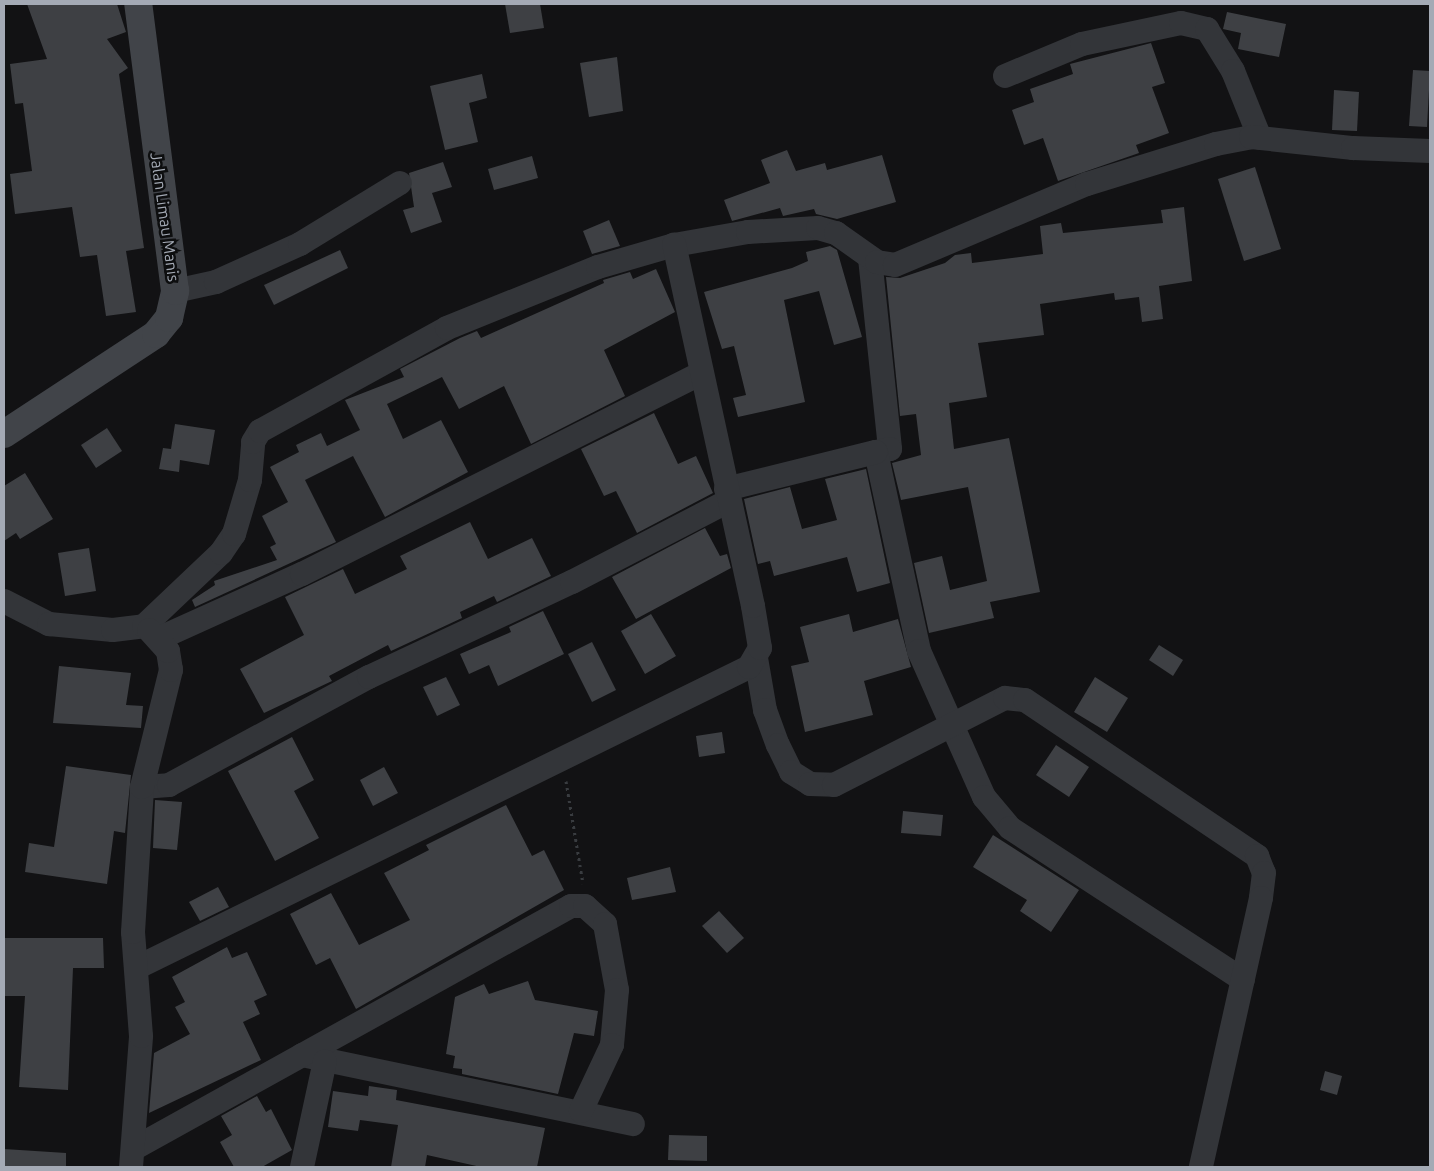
<!DOCTYPE html>
<html>
<head>
<meta charset="utf-8">
<style>
  body { margin:0 }
  #map { position:relative; width:1434px; height:1171px; overflow:hidden; background:#121214; font-family:Ubuntu,sans-serif }
  div>[style] { position:absolute }
  [style*='--x'] { left:calc(var(--x)*1px); top:calc(var(--y)*1px); width:calc(var(--w)*1px); rotate:calc(var(--a)*1deg) }
  .building>* { inset:0; background:#3e4044 }
  .path>* { height:3px; margin-top:-1.5px; transform-origin:0; background:repeating-linear-gradient(90deg,#393c40 0 2.5px,transparent 0 6.5px) }
  .street>* { height:24px; margin:-12px; padding:0 12px; transform-origin:12px; border-radius:12px; background:#333539 }
  .secondary>* { height:28px; margin:-14px; padding:0 14px; transform-origin:14px; border-radius:14px; background:#414449 }
  span { translate:-50% -50%; white-space:nowrap; text-align:center; line-height:1.15; -webkit-text-stroke:5px #0d0e0f; paint-order:stroke }
  .street-label { font-size:16px; color:#a4aab5 }
  .frame { position:absolute; inset:0; border:5px solid #a4aab5; pointer-events:none }
</style>
</head>
<body>
<div id="map">
  <div class="building">
    <i style="clip-path:polygon(27px 4px,117px 4px,126px 32px,107px 39px,128px 68px,119px 74px,144px 248px,126px 251px,136px 312px,106px 316px,97px 255px,80px 257px,72px 207px,15px 214px,10px 174px,32px 171px,23px 103px,15px 104px,10px 64px,47px 59px)"></i>
    <i style="clip-path:polygon(505px 4px,540px 4px,544px 28px,510px 33px)"></i>
    <i style="clip-path:polygon(1227px 12px,1286px 24px,1279px 57px,1238px 49px,1241px 33px,1223px 29px)"></i>
    <i style="clip-path:polygon(1151px 43px,1165px 83px,1152px 87px,1169px 133px,1136px 145px,1139px 153px,1058px 181px,1043px 138px,1024px 145px,1012px 110px,1034px 102px,1030px 89px,1073px 74px,1070px 64px)"></i>
    <i style="clip-path:polygon(617px 57px,623px 111px,589px 117px,580px 63px)"></i>
    <i style="clip-path:polygon(1413px 70px,1430px 71px,1427px 127px,1409px 126px)"></i>
    <i style="clip-path:polygon(482px 74px,487px 98px,469px 103px,478px 142px,445px 150px,430px 86px)"></i>
    <i style="clip-path:polygon(1334px 90px,1359px 92px,1357px 131px,1332px 130px)"></i>
    <i style="clip-path:polygon(787px 150px,796px 171px,825px 163px,827px 170px,882px 155px,896px 202px,837px 219px,816px 214px,814px 209px,783px 216px,780px 208px,732px 221px,724px 200px,770px 183px,761px 160px)"></i>
    <i style="clip-path:polygon(532px 156px,538px 178px,494px 190px,488px 169px)"></i>
    <i style="clip-path:polygon(443px 162px,452px 187px,432px 193px,442px 222px,411px 233px,403px 210px,414px 207px,409px 173px)"></i>
    <i style="clip-path:polygon(1255px 167px,1281px 249px,1244px 261px,1218px 179px)"></i>
    <i style="clip-path:polygon(1184px 207px,1192px 281px,1159px 286px,1163px 319px,1142px 322px,1139px 297px,1115px 300px,1114px 293px,1040px 304px,1044px 335px,978px 343px,987px 397px,949px 403px,954px 449px,1009px 438px,1040px 592px,990px 602px,994px 618px,929px 633px,914px 563px,942px 556px,950px 590px,987px 581px,968px 487px,901px 500px,892px 463px,921px 455px,916px 414px,900px 416px,886px 277px,900px 278px,945px 263px,955px 255px,971px 253px,972px 263px,1043px 254px,1040px 226px,1061px 223px,1063px 233px,1163px 223px,1161px 210px)"></i>
    <i style="clip-path:polygon(609px 220px,620px 246px,592px 254px,583px 231px)"></i>
    <i style="clip-path:polygon(830px 246px,837px 250px,862px 337px,834px 345px,819px 291px,784px 300px,805px 402px,738px 417px,733px 398px,746px 395px,734px 346px,722px 349px,704px 292px,792px 268px,808px 261px,806px 252px)"></i>
    <i style="clip-path:polygon(340px 250px,348px 268px,274px 305px,264px 285px)"></i>
    <i style="clip-path:polygon(656px 269px,675px 312px,604px 350px,625px 396px,531px 444px,504px 386px,459px 409px,442px 377px,387px 404px,403px 439px,441px 420px,468px 472px,385px 517px,353px 456px,305px 480px,336px 542px,195px 607px,192px 600px,215px 585px,214px 581px,277px 560px,270px 547px,276px 544px,262px 516px,288px 502px,270px 467px,299px 452px,296px 445px,321px 433px,327px 446px,360px 430px,345px 400px,404px 377px,400px 369px,460px 338px,477px 331px,481px 338px,604px 283px,603px 280px,630px 272px,633px 279px)"></i>
    <i style="clip-path:polygon(654px 413px,678px 464px,696px 456px,713px 493px,637px 533px,616px 491px,604px 496px,581px 449px)"></i>
    <i style="clip-path:polygon(175px 424px,215px 430px,209px 465px,180px 460px,179px 472px,159px 469px,163px 448px,171px 449px)"></i>
    <i style="clip-path:polygon(107px 428px,122px 451px,96px 468px,81px 445px)"></i>
    <i style="clip-path:polygon(866px 469px,890px 583px,857px 592px,847px 557px,774px 576px,770px 561px,758px 564px,744px 499px,790px 487px,802px 529px,837px 520px,825px 479px)"></i>
    <i style="clip-path:polygon(25px 473px,53px 519px,20px 539px,16px 533px,4px 541px,4px 486px)"></i>
    <i style="clip-path:polygon(470px 522px,488px 559px,532px 538px,551px 576px,497px 602px,494px 596px,460px 612px,462px 618px,391px 651px,388px 645px,329px 676px,332px 681px,264px 713px,240px 669px,304px 635px,285px 597px,343px 569px,355px 594px,407px 569px,400px 556px)"></i>
    <i style="clip-path:polygon(705px 528px,720px 556px,727px 554px,731px 568px,636px 619px,612px 577px)"></i>
    <i style="clip-path:polygon(89px 548px,96px 591px,65px 596px,58px 553px)"></i>
    <i style="clip-path:polygon(543px 611px,564px 654px,498px 686px,489px 665px,469px 674px,460px 654px,511px 632px,509px 627px)"></i>
    <i style="clip-path:polygon(651px 614px,676px 656px,645px 674px,621px 631px)"></i>
    <i style="clip-path:polygon(849px 614px,853px 632px,898px 619px,911px 667px,864px 681px,873px 715px,805px 732px,791px 666px,809px 662px,800px 627px)"></i>
    <i style="clip-path:polygon(592px 642px,616px 690px,592px 702px,568px 654px)"></i>
    <i style="clip-path:polygon(1159px 645px,1183px 660px,1173px 676px,1149px 660px)"></i>
    <i style="clip-path:polygon(59px 666px,131px 673px,126px 705px,143px 706px,141px 728px,53px 723px)"></i>
    <i style="clip-path:polygon(446px 677px,460px 705px,437px 716px,423px 687px)"></i>
    <i style="clip-path:polygon(1095px 677px,1128px 698px,1107px 732px,1074px 712px)"></i>
    <i style="clip-path:polygon(722px 732px,725px 753px,699px 757px,696px 736px)"></i>
    <i style="clip-path:polygon(292px 737px,314px 780px,294px 791px,319px 838px,275px 861px,228px 771px)"></i>
    <i style="clip-path:polygon(1056px 745px,1089px 767px,1069px 797px,1036px 775px)"></i>
    <i style="clip-path:polygon(66px 766px,131px 775px,125px 833px,114px 831px,107px 884px,25px 872px,29px 843px,54px 847px)"></i>
    <i style="clip-path:polygon(384px 767px,398px 793px,373px 806px,360px 780px)"></i>
    <i style="clip-path:polygon(155px 800px,182px 802px,177px 850px,153px 848px)"></i>
    <i style="clip-path:polygon(506px 805px,532px 856px,544px 850px,564px 890px,356px 1009px,330px 958px,316px 965px,290px 914px,331px 893px,359px 945px,410px 920px,384px 873px,429px 850px,426px 845px)"></i>
    <i style="clip-path:polygon(903px 811px,943px 815px,941px 836px,901px 833px)"></i>
    <i style="clip-path:polygon(993px 835px,1079px 890px,1051px 932px,1020px 911px,1027px 900px,973px 867px)"></i>
    <i style="clip-path:polygon(670px 867px,676px 892px,632px 900px,627px 878px)"></i>
    <i style="clip-path:polygon(218px 887px,229px 907px,200px 921px,189px 902px)"></i>
    <i style="clip-path:polygon(719px 911px,744px 938px,727px 953px,702px 926px)"></i>
    <i style="clip-path:polygon(4px 938px,103px 938px,104px 968px,73px 968px,68px 1090px,19px 1087px,25px 996px,4px 996px)"></i>
    <i style="clip-path:polygon(227px 947px,232px 958px,247px 952px,267px 995px,254px 1001px,260px 1014px,243px 1022px,261px 1060px,149px 1113px,154px 1053px,190px 1034px,175px 1007px,185px 1002px,172px 977px)"></i>
    <i style="clip-path:polygon(528px 981px,535px 1000px,598px 1011px,594px 1036px,574px 1033px,558px 1094px,462px 1074px,462px 1069px,453px 1068px,455px 1056px,446px 1054px,455px 997px,484px 984px,489px 994px)"></i>
    <i style="clip-path:polygon(1325px 1071px,1342px 1076px,1337px 1095px,1320px 1090px)"></i>
    <i style="clip-path:polygon(369px 1086px,397px 1090px,396px 1100px,545px 1128px,537px 1167px,481px 1167px,427px 1155px,425px 1167px,391px 1167px,398px 1125px,360px 1120px,358px 1131px,328px 1127px,333px 1091px,368px 1096px)"></i>
    <i style="clip-path:polygon(257px 1096px,266px 1112px,271px 1109px,292px 1150px,262px 1167px,234px 1167px,220px 1142px,232px 1135px,221px 1116px)"></i>
    <i style="clip-path:polygon(669px 1135px,707px 1136px,707px 1161px,668px 1160px)"></i>
    <i style="clip-path:polygon(4px 1149px,66px 1153px,66px 1167px,4px 1167px)"></i>
  </div>
  <div class="path">
    <i style="--x:566;--y:781;--w:104;--a:80.6"></i>
  </div>
  <div class="street">
    <i style="--x:1005;--y:76;--w:83;--a:-22.6"></i>
    <i style="--x:1082;--y:44;--w:101;--a:-12"></i>
    <i style="--x:1181;--y:23;--w:27;--a:13"></i>
    <i style="--x:1207;--y:29;--w:49;--a:58.2"></i>
    <i style="--x:1233;--y:71;--w:72;--a:68.1"></i>
    <i style="--x:870;--y:258;--w:192;--a:84"></i>
    <i style="--x:890;--y:449;--w:14;--a:168"></i>
    <i style="--x:876;--y:452;--w:204;--a:77.8"></i>
    <i style="--x:919;--y:651;--w:160;--a:66"></i>
    <i style="--x:984;--y:797;--w:40;--a:50"></i>
    <i style="--x:1010;--y:828;--w:278;--a:33.1"></i>
    <i style="--x:175;--y:291;--w:42;--a:-12.4"></i>
    <i style="--x:216;--y:282;--w:92;--a:-24.3"></i>
    <i style="--x:300;--y:244;--w:117;--a:-31.4"></i>
    <i style="--x:726;--y:489;--w:154;--a:-13.9"></i>
    <i style="--x:4;--y:601;--w:51;--a:27.1"></i>
    <i style="--x:49;--y:624;--w:64;--a:5.4"></i>
    <i style="--x:113;--y:630;--w:31;--a:-7"></i>
    <i style="--x:144;--y:626;--w:106;--a:-43.5"></i>
    <i style="--x:221;--y:553;--w:23;--a:-56"></i>
    <i style="--x:234;--y:534;--w:56;--a:-73.5"></i>
    <i style="--x:250;--y:480;--w:38;--a:-85"></i>
    <i style="--x:253;--y:442;--w:13;--a:-58"></i>
    <i style="--x:260;--y:431;--w:213;--a:-28.8"></i>
    <i style="--x:447;--y:328;--w:163;--a:-22"></i>
    <i style="--x:598;--y:267;--w:79;--a:-16.1"></i>
    <i style="--x:674;--y:245;--w:75;--a:-10"></i>
    <i style="--x:748;--y:232;--w:70;--a:-3.3"></i>
    <i style="--x:818;--y:228;--w:19;--a:16"></i>
    <i style="--x:836;--y:233;--w:50;--a:35.3"></i>
    <i style="--x:877;--y:262;--w:18;--a:9"></i>
    <i style="--x:895;--y:265;--w:208;--a:-22.9"></i>
    <i style="--x:1087;--y:184;--w:135;--a:-17.2"></i>
    <i style="--x:1216;--y:144;--w:36;--a:-11"></i>
    <i style="--x:1251;--y:137;--w:103;--a:6.2"></i>
    <i style="--x:1353;--y:148;--w:77;--a:2.2"></i>
    <i style="--x:160;--y:638;--w:156;--a:-24.3"></i>
    <i style="--x:302;--y:574;--w:445;--a:-26.7"></i>
    <i style="--x:756;--y:658;--w:53;--a:80.2"></i>
    <i style="--x:765;--y:710;--w:37;--a:70"></i>
    <i style="--x:778;--y:745;--w:30;--a:64"></i>
    <i style="--x:791;--y:772;--w:22;--a:32"></i>
    <i style="--x:810;--y:784;--w:24;--a:2"></i>
    <i style="--x:834;--y:785;--w:192;--a:-27"></i>
    <i style="--x:1005;--y:698;--w:20;--a:6"></i>
    <i style="--x:1025;--y:700;--w:280;--a:33.9"></i>
    <i style="--x:1257;--y:856;--w:18;--a:68"></i>
    <i style="--x:1264;--y:873;--w:25;--a:97"></i>
    <i style="--x:1261;--y:898;--w:276;--a:102.6"></i>
    <i style="--x:142;--y:787;--w:27;--a:-4"></i>
    <i style="--x:169;--y:785;--w:227;--a:-28.4"></i>
    <i style="--x:369;--y:677;--w:224;--a:-25.1"></i>
    <i style="--x:572;--y:582;--w:176;--a:-27.4"></i>
    <i style="--x:136;--y:968;--w:683;--a:-26.15"></i>
    <i style="--x:749;--y:667;--w:22;--a:-60"></i>
    <i style="--x:760;--y:648;--w:43;--a:-99.5"></i>
    <i style="--x:753;--y:606;--w:370;--a:-102.3"></i>
    <i style="--x:302;--y:1055;--w:338;--a:11.8"></i>
    <i style="--x:133;--y:1149;--w:501;--a:-29.02"></i>
    <i style="--x:571;--y:906;--w:14;--a:0"></i>
    <i style="--x:585;--y:906;--w:27;--a:42"></i>
    <i style="--x:605;--y:924;--w:67;--a:79.7"></i>
    <i style="--x:617;--y:990;--w:55;--a:95.2"></i>
    <i style="--x:612;--y:1045;--w:73;--a:115.2"></i>
    <i style="--x:131;--y:1167;--w:131;--a:-85.6"></i>
    <i style="--x:141;--y:1036;--w:104;--a:-94.4"></i>
    <i style="--x:133;--y:932;--w:145;--a:-86.4"></i>
    <i style="--x:142;--y:787;--w:121;--a:-76.1"></i>
    <i style="--x:171;--y:670;--w:19;--a:-99"></i>
    <i style="--x:168;--y:651;--w:28;--a:-132"></i>
    <i style="--x:302;--y:1167;--w:108;--a:-77.8"></i>
  </div>
  <div class="secondary">
    <i style="--x:4;--y:434;--w:182;--a:-33.3"></i>
    <i style="--x:156;--y:334;--w:21;--a:-51"></i>
    <i style="--x:169;--y:318;--w:28;--a:-77"></i>
    <i style="--x:175;--y:291;--w:289;--a:-97.3"></i>
  </div>
  <div class="street-label">
    <span style="left:165px;top:217px;rotate:82deg">Jalan Limau Manis</span>
  </div>
  <div class="frame"></div>
</div>
</body>
</html>
